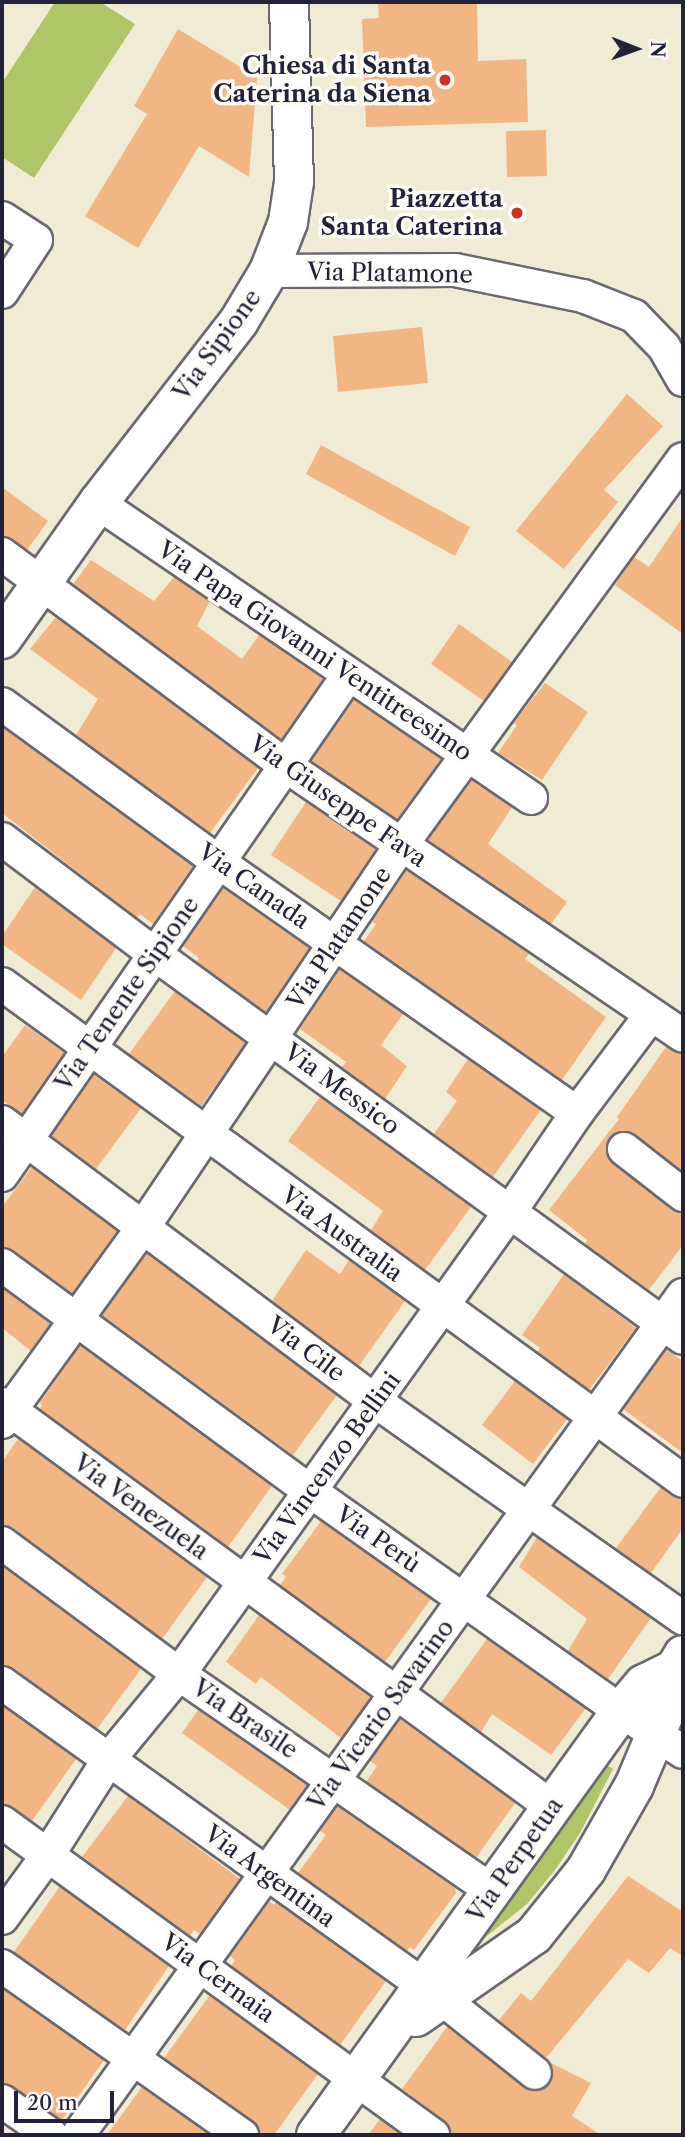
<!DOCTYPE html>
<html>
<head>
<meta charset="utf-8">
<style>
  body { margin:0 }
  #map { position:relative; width:685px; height:2137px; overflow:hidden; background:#f0ebd4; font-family:"Libre Caslon Text",serif }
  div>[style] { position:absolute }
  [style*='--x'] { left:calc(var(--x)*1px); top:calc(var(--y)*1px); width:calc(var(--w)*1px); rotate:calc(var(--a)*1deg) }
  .green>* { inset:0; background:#b0c468 }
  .building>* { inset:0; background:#f2b684 }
  .roads { filter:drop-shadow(2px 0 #6a6871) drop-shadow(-2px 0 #6a6871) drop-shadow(0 2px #6a6871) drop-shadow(0 -2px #6a6871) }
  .minor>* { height:32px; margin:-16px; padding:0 16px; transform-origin:16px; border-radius:16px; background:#fff }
  .tertiary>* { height:38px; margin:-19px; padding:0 19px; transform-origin:19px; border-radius:19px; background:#fff }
  .dots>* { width:19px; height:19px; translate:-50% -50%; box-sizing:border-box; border:4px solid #fdfcf7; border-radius:50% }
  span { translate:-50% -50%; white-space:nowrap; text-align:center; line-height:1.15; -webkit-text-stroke:7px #fdfcf7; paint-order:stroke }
  .poi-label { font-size:24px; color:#22223b; font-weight:700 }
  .right { translate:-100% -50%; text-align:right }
  .street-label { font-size:24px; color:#22223b }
  .frame { position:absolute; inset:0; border:4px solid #22223b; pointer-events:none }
  .north { position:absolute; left:601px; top:14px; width:70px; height:70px; -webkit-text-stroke:5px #fdfcf7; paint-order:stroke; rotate:91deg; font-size:19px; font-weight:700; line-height:28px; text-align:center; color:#22223b }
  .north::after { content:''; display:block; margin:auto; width:24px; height:32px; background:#22223b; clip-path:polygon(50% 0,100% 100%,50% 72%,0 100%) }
  .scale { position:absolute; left:14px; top:2091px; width:100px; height:32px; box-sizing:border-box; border:4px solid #22223b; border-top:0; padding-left:9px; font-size:21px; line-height:24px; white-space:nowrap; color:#22223b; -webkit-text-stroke:5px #fdfcf7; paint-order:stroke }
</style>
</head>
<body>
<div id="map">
  <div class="green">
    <i style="clip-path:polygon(55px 2px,100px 2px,135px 24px,34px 178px,2px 157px,2px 83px)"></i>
    <i style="clip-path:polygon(605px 1764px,613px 1769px,580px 1833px,555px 1870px,527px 1904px,472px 1948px)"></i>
  </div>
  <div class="building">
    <i style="clip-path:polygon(378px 2px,477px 2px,478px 61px,526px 59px,528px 122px,366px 127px,362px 19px,379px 18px)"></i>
    <i style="clip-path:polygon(178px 29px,257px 77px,249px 177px,199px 146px,138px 248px,85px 216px,147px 114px,134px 106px)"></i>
    <i style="clip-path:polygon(546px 130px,547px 176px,507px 177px,506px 131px)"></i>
    <i style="clip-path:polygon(422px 327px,428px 383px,338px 392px,333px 336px)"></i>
    <i style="clip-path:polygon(627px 394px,663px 426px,604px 490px,618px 502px,564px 569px,516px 531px)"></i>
    <i style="clip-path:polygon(321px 445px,470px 527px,455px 556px,306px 474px)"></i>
    <i style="clip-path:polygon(2px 487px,48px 521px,27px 550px,12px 539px,2px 536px)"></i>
    <i style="clip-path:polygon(683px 517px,683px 634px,615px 585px,634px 557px,649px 567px)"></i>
    <i style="clip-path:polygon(91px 560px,154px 601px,174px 577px,210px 601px,197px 626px,242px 659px,259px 635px,323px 679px,281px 740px,73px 584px)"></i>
    <i style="clip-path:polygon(56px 617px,258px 768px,210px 833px,76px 735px,98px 699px,30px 649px)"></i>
    <i style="clip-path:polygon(459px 624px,512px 662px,484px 701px,431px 664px)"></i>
    <i style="clip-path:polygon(545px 683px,588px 712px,542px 780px,498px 753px,517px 725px,513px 723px)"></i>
    <i style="clip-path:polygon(354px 700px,441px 759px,397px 819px,311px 761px)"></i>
    <i style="clip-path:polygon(2px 727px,193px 866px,153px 924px,140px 914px,137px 918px,2px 813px)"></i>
    <i style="clip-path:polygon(472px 780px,512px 807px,488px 844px,567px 902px,551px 924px,428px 840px)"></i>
    <i style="clip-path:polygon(306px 802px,376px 850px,341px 901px,271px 855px)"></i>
    <i style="clip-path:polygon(407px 870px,529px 954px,525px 959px,606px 1017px,562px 1080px,364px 941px,376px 924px,372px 922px)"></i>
    <i style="clip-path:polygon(35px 887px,116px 948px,81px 1000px,2px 944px,2px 936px)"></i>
    <i style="clip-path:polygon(223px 888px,309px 948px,266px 1012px,197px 962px,199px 958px,183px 946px)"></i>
    <i style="clip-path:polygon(340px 969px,403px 1014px,381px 1045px,407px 1066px,385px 1099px,342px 1067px,346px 1062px,300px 1029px)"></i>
    <i style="clip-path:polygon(175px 991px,246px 1043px,201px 1106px,129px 1054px)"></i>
    <i style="clip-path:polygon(25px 1025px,64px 1053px,22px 1114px,2px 1100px,2px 1057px)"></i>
    <i style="clip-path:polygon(666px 1047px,683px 1054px,683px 1172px,627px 1131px,617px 1132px,609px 1138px,606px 1147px,613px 1163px,672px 1209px,683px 1213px,683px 1245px,649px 1290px,585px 1244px,587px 1240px,549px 1210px,619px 1119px,617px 1117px)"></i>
    <i style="clip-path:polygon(468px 1059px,541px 1110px,493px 1177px,434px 1134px,457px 1101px,446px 1092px)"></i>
    <i style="clip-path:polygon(94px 1075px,141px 1108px,96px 1169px,51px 1136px)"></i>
    <i style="clip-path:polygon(320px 1097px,471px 1207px,425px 1270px,371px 1230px,383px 1211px,288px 1141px)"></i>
    <i style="clip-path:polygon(32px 1167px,117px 1231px,72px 1294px,13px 1250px,2px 1247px,2px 1207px)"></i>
    <i style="clip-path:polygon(306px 1250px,340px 1274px,349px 1260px,405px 1301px,359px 1366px,272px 1301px)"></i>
    <i style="clip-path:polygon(147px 1253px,337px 1395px,293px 1455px,102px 1315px)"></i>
    <i style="clip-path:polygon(564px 1274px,636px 1328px,589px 1390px,537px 1352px,540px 1348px,522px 1335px)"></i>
    <i style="clip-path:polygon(2px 1288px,51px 1324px,31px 1351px,2px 1328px)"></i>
    <i style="clip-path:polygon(80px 1345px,272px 1486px,228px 1547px,40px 1409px,42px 1405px,40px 1403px)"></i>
    <i style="clip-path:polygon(666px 1350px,683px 1361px,683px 1453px,623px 1409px)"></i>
    <i style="clip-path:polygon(515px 1381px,567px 1419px,533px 1464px,482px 1425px)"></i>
    <i style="clip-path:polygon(18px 1439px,207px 1577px,162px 1639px,13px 1528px,2px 1525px,2px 1462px)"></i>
    <i style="clip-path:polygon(661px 1487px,683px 1499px,683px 1528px,651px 1573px,616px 1548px)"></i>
    <i style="clip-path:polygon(321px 1521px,431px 1599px,385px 1662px,280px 1585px,286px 1577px,282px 1574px)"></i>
    <i style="clip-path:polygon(537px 1537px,651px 1618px,608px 1679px,568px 1651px,587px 1619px,519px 1567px)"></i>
    <i style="clip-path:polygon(2px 1566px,141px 1669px,97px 1729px,13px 1668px,2px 1665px)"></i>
    <i style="clip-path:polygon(259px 1615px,371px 1697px,341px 1738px,261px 1677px,256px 1684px,226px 1662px)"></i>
    <i style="clip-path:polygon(487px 1639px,586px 1708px,551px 1755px,492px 1714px,481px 1732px,441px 1703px)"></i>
    <i style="clip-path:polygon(2px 1705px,76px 1759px,32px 1821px,13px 1807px,2px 1804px)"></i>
    <i style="clip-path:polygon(198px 1710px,307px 1785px,290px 1810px,182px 1733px)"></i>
    <i style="clip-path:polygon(400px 1719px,515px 1803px,476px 1858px,366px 1782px,377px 1766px,370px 1761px)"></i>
    <i style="clip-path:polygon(128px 1796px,240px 1879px,200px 1934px,194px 1930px,190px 1936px,82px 1857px)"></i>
    <i style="clip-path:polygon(337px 1806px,455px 1888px,456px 1893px,414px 1950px,410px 1947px,407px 1951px,298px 1873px,326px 1835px,320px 1831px)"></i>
    <i style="clip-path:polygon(628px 1876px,683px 1912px,683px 1956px,670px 1948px,649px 1973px,628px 1959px,546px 2058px,499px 2020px,521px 1993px,531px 2001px)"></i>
    <i style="clip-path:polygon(60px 1886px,169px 1966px,125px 2030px,14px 1952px)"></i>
    <i style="clip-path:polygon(269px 1901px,274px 1905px,276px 1902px,386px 1981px,340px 2045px,231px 1966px,235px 1960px,230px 1956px)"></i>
    <i style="clip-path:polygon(2px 1988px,104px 2060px,62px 2120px,64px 2123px,12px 2086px,2px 2083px)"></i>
    <i style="clip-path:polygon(210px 1995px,318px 2074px,274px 2135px,260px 2135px,253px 2120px,164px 2058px)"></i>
    <i style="clip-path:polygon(447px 2027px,532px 2091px,542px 2090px,550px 2084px,553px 2075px,549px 2062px,591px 2083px,572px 2116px,601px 2135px,451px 2135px,444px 2120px,402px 2089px)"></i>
    <i style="clip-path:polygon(142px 2087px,210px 2135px,107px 2135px)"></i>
    <i style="clip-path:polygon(380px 2119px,402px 2135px,368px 2135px)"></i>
  </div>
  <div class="roads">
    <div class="minor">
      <i style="--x:2;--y:218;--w:40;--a:32.9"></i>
      <i style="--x:36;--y:240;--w:62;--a:123.2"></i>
      <i style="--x:269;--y:271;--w:186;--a:-0.3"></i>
      <i style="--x:455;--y:270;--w:131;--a:11.5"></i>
      <i style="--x:583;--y:296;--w:55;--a:21.4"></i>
      <i style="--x:634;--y:316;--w:43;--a:45.9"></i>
      <i style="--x:664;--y:347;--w:38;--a:60"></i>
      <i style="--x:98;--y:503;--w:524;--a:34.27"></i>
      <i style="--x:2;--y:554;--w:354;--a:36.7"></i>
      <i style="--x:286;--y:766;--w:480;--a:34.2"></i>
      <i style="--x:2;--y:704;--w:266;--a:36.1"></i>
      <i style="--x:217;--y:861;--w:439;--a:35"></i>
      <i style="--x:2;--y:839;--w:193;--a:37"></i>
      <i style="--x:156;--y:955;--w:651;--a:36.01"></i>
      <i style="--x:2;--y:984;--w:843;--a:36.12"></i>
      <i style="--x:2;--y:1122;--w:466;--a:36.8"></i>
      <i style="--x:375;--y:1401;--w:377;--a:35.2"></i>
      <i style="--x:624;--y:1149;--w:75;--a:37.9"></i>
      <i style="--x:2;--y:1175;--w:609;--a:-55.29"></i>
      <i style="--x:2;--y:1265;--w:382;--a:36.3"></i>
      <i style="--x:310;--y:1491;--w:381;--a:35.3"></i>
      <i style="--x:621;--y:1711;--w:74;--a:33.5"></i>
      <i style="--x:2;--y:1404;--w:682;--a:36.23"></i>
      <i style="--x:2;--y:1422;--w:242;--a:-54.1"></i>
      <i style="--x:144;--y:1226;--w:457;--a:-56"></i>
      <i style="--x:400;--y:847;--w:480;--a:-53.9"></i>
      <i style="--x:2;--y:1543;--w:220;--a:36.5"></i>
      <i style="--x:179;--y:1674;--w:381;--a:34.7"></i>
      <i style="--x:2;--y:1683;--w:540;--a:35.66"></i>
      <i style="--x:441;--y:1998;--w:120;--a:38.6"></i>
      <i style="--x:2;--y:1822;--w:533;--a:35.99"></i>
      <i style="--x:2;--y:1918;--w:78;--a:-53.9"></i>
      <i style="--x:48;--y:1855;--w:114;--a:-57.6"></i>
      <i style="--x:109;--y:1759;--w:110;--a:-50.5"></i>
      <i style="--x:179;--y:1674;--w:567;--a:-54.4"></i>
      <i style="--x:509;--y:1213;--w:121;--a:-55.8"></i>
      <i style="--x:577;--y:1113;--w:121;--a:-53"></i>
      <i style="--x:2;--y:1966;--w:294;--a:35.2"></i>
      <i style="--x:2;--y:2101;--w:60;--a:34.8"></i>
      <i style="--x:78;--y:2135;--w:1035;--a:-54.24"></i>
    </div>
    <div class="tertiary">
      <i style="--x:2;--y:639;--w:166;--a:-54.8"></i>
      <i style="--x:98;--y:503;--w:230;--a:-52.2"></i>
      <i style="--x:239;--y:321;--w:58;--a:-59"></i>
      <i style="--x:269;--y:271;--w:53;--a:-68.8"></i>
      <i style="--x:288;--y:222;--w:40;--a:-81.5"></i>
      <i style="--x:294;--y:182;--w:180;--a:-91.6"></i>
      <i style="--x:416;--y:2017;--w:144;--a:-34.8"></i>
      <i style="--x:534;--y:1935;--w:83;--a:-51.3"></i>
      <i style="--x:586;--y:1870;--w:97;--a:-60.3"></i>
      <i style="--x:634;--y:1786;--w:95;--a:-67.2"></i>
      <i style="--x:671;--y:1698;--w:29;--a:-82"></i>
      <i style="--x:316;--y:2135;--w:522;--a:-54.27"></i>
      <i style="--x:621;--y:1711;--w:35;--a:-50"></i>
      <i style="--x:644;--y:1684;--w:34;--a:-26"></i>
      <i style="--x:675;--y:1669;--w:16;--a:-60"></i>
    </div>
  </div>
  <div class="dots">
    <i style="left:445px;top:80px;background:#c8321e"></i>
    <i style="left:517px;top:213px;background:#c8321e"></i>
  </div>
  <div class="poi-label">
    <span class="right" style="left:431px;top:80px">Chiesa di Santa<br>Caterina da Siena</span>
    <span class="right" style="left:503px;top:213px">Piazzetta<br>Santa Caterina</span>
  </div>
  <div class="street-label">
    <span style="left:390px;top:273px;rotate:1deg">Via Platamone</span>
    <span style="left:217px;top:345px;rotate:-54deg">Via Sipione</span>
    <span style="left:315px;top:651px;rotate:34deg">Via Papa Giovanni Ventitreesimo</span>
    <span style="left:338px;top:801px;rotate:35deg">Via Giuseppe Fava</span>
    <span style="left:254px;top:886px;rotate:35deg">Via Canada</span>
    <span style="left:339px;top:938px;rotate:-56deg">Via Platamone</span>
    <span style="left:127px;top:994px;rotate:-55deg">Via Tenente Sipione</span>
    <span style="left:342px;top:1089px;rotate:36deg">Via Messico</span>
    <span style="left:342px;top:1234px;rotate:36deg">Via Australia</span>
    <span style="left:306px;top:1349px;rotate:37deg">Via Cile</span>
    <span style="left:327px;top:1468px;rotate:-54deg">Via Vincenzo Bellini</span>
    <span style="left:141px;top:1507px;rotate:36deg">Via Venezuela</span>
    <span style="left:378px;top:1539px;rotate:35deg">Via Perù</span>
    <span style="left:381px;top:1715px;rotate:-54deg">Via Vicario Savarino</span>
    <span style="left:245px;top:1719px;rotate:34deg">Via Brasile</span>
    <span style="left:515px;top:1860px;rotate:-55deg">Via Perpetua</span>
    <span style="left:270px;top:1876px;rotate:36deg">Via Argentina</span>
    <span style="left:218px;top:1978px;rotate:36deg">Via Cernaia</span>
  </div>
  <div class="frame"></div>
  <div class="north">N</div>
  <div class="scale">20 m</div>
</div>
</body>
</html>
